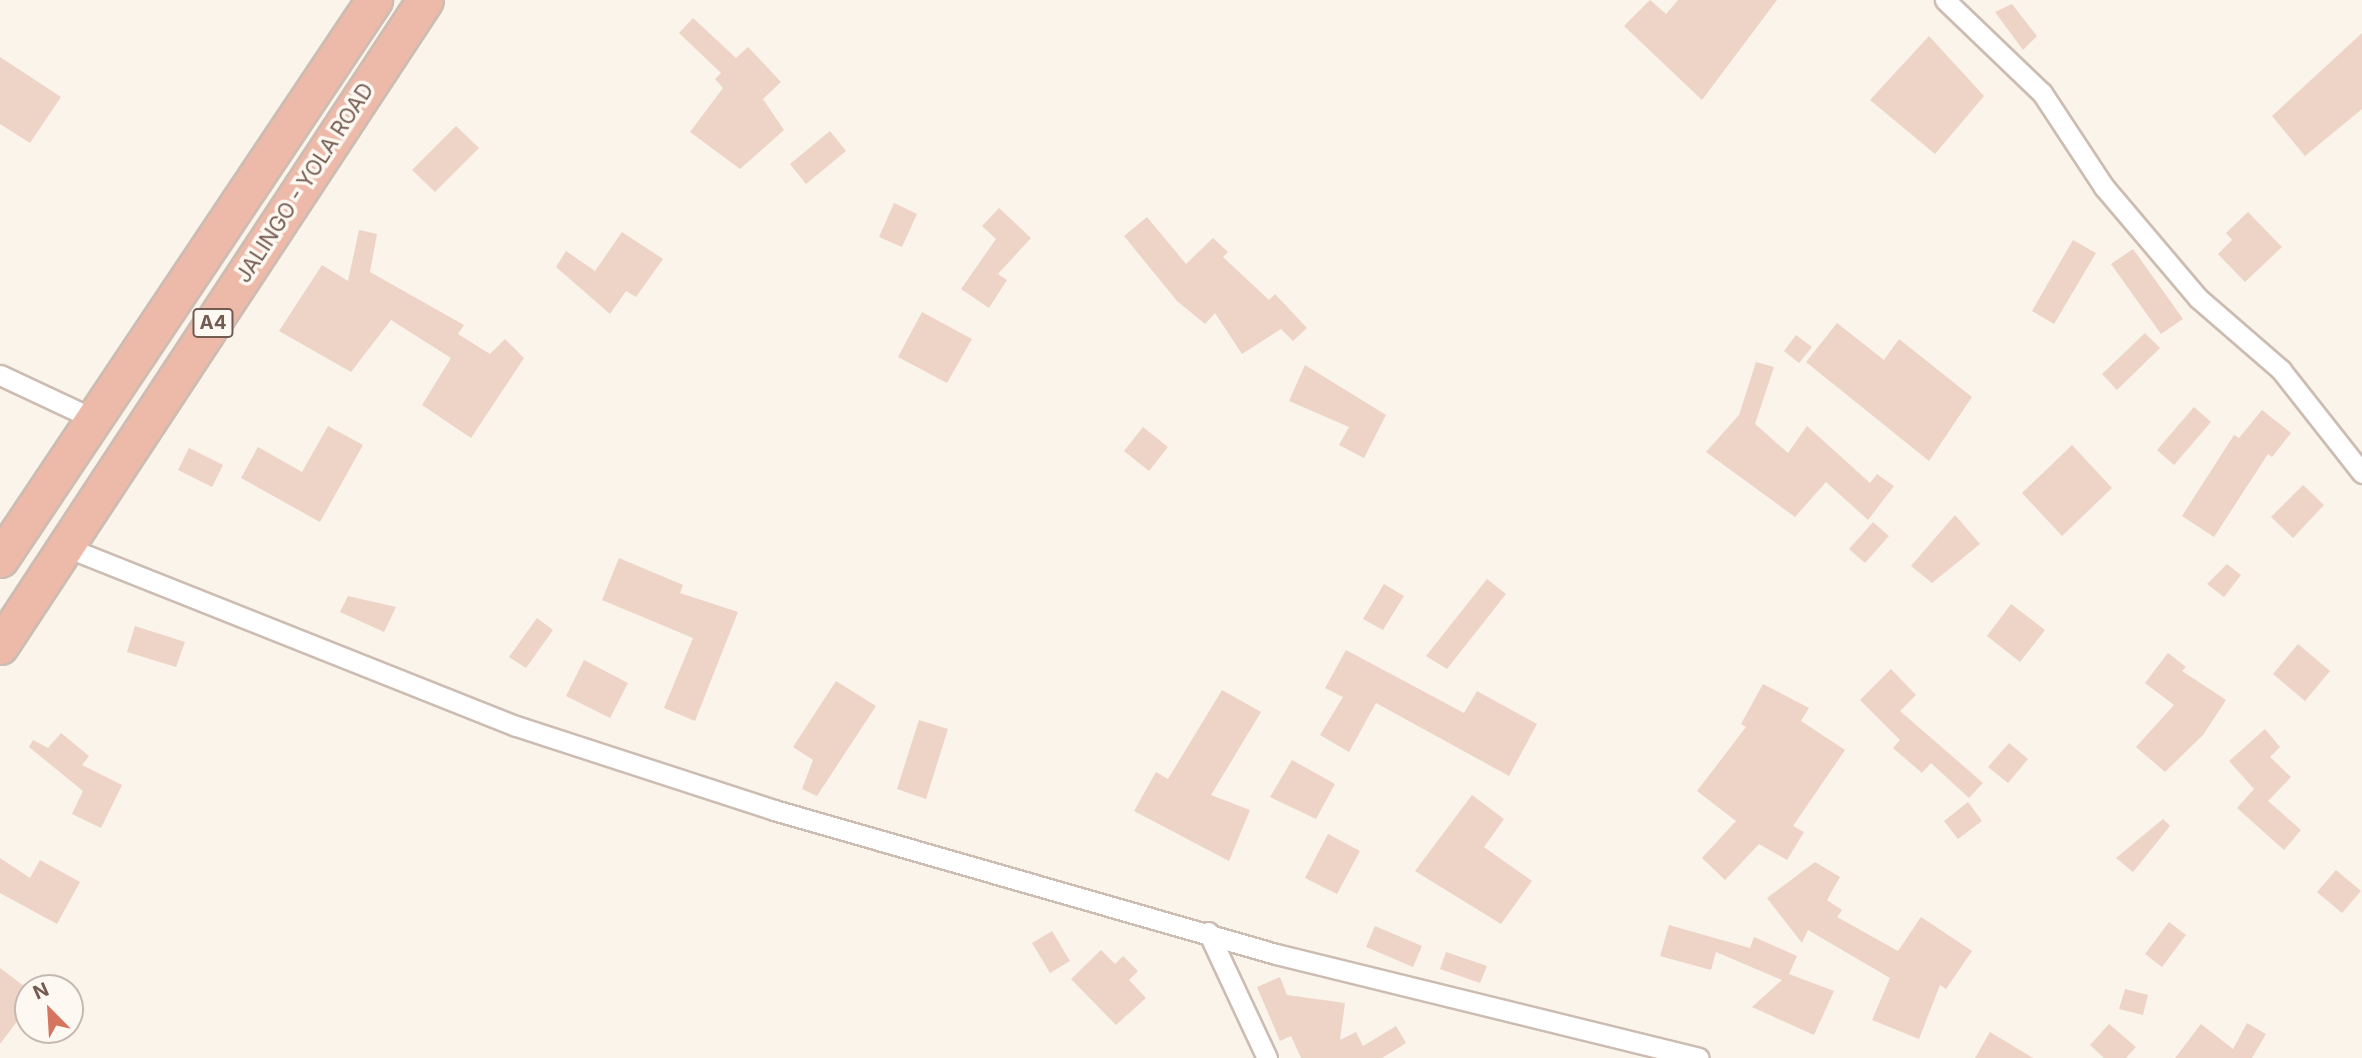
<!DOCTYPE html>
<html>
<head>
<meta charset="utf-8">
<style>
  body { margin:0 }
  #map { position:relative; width:2362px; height:1058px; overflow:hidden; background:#faf4eb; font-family:Inter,sans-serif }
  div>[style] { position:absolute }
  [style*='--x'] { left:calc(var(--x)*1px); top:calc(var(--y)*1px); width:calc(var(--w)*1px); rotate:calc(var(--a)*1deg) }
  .building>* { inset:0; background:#edd4c6 }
  .roads { filter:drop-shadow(2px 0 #ccbcb2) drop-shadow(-2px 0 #ccbcb2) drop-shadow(0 2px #ccbcb2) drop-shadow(0 -2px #ccbcb2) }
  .street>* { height:19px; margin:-9.5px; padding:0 9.5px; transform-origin:9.5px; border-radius:9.5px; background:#fff }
  .highway>* { height:35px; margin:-17.5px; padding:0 17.5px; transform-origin:17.5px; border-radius:17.5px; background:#edb9a9 }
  span { translate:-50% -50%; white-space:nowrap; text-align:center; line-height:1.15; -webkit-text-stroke:7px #fdf8f1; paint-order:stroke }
  .shield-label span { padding:2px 5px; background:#fdf8f1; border:2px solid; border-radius:5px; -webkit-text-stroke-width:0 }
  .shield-label { font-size:19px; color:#735b51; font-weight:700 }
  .street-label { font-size:21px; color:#735b51 }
  .north { position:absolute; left:14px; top:974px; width:70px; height:70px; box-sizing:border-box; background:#fdf8f1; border:2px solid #c6b9b1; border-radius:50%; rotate:336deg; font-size:19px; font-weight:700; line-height:28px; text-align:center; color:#735b51 }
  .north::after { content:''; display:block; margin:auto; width:24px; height:32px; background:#d5755f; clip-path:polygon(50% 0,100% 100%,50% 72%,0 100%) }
</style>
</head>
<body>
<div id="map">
  <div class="building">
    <i style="clip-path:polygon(1650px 0,1666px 14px,1678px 0,1777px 0,1702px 100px,1624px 26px)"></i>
    <i style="clip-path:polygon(2012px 4px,2037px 36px,2023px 50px,1995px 12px)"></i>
    <i style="clip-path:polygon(693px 18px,736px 58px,748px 47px,781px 82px,763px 99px,784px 130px,740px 169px,690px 132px,723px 88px,715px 79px,721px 73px,679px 33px)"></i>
    <i style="clip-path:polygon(2362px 33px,2362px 109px,2305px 156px,2272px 116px)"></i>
    <i style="clip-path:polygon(1929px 36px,1984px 96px,1935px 154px,1870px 100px)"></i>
    <i style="clip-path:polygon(0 57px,61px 97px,30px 143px,0 124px)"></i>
    <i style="clip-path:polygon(456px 126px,479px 148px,435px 192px,412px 170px)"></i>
    <i style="clip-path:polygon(830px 131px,846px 151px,806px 184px,790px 164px)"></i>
    <i style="clip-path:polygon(894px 203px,917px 214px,902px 247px,879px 237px)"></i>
    <i style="clip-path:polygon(999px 208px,1031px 238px,998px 274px,1007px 280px,989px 308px,961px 289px,996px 239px,982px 226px)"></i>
    <i style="clip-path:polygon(2248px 212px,2282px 247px,2245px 282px,2218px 254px,2232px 240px,2226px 233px)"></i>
    <i style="clip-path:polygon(1147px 217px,1186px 264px,1213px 238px,1228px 252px,1223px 257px,1269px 300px,1275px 294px,1307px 328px,1293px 341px,1281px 329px,1242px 354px,1215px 313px,1205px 324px,1177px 301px,1124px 236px)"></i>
    <i style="clip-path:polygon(359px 230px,377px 234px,370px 272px,464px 325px,458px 334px,490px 354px,505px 339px,524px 358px,471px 438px,422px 405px,451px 358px,391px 320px,351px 372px,279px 331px,322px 265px,348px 281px)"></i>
    <i style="clip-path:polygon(622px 232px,663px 259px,636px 297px,626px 291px,610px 314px,556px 267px,566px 251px,595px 271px)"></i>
    <i style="clip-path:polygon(2073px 240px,2096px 253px,2054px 324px,2032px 311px)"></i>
    <i style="clip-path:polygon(2133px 249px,2183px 319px,2161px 334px,2111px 264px)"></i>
    <i style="clip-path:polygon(922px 312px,972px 339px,947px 383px,898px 357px)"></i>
    <i style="clip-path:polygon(1837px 323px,1884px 360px,1899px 339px,1972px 397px,1929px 461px,1806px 362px)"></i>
    <i style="clip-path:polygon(2145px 333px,2160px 348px,2117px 390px,2102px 374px)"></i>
    <i style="clip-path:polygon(1796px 335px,1812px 347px,1799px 363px,1784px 351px)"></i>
    <i style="clip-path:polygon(1756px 362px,1774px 367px,1755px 424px,1788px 453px,1807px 426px,1870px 483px,1877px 474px,1894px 486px,1868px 520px,1826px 482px,1795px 517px,1706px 452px,1739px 415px)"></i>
    <i style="clip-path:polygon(1305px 365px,1386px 415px,1364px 458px,1339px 445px,1349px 427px,1289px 401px)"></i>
    <i style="clip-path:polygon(2194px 407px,2211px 422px,2174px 465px,2157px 450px)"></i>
    <i style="clip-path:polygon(2262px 410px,2291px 433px,2272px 457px,2268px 454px,2214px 537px,2182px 516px,2234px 435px,2239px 438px)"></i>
    <i style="clip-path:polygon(328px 426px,363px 445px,320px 522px,241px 478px,258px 447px,302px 472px)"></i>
    <i style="clip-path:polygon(1143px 427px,1168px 447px,1149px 471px,1124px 451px)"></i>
    <i style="clip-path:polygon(2072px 445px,2112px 488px,2062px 536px,2022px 493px)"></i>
    <i style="clip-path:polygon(189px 448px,223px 465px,212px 487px,178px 470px)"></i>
    <i style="clip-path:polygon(2303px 485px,2324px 505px,2293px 538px,2271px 517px)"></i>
    <i style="clip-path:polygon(1955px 515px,1980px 544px,1932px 583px,1911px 566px)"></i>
    <i style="clip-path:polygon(1873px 522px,1889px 536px,1865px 563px,1849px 549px)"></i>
    <i style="clip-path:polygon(619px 558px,683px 585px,680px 593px,738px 612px,695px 721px,664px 708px,693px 638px,602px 600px)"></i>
    <i style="clip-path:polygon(2227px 564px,2241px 575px,2224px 597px,2207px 584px)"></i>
    <i style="clip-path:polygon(1487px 579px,1506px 594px,1447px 669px,1426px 656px)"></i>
    <i style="clip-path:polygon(1384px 584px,1404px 596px,1383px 630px,1363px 619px)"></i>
    <i style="clip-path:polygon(348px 596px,396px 607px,384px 632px,340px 612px)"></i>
    <i style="clip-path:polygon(2011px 604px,2045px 630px,2020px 662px,1987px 636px)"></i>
    <i style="clip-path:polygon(537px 618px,553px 630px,526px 668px,509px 657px)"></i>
    <i style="clip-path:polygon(135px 626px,185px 642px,176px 667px,127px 652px)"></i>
    <i style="clip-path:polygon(2298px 644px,2330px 671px,2305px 701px,2273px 674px)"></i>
    <i style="clip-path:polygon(1346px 650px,1464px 713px,1477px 691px,1537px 724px,1509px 776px,1376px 703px,1349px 752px,1320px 735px,1343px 697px,1325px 688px)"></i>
    <i style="clip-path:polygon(2168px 653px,2186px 667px,2182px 671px,2226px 700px,2203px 735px,2165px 772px,2136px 747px,2174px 705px,2145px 683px)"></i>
    <i style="clip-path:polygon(584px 660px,628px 683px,610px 718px,566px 696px)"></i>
    <i style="clip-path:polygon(1891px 669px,1916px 695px,1900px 711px,1983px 783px,1969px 798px,1931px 763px,1922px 773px,1893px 748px,1900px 740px,1860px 700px)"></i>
    <i style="clip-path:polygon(836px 681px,876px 706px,817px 796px,802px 789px,813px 760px,793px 747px)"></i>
    <i style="clip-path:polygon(1763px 684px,1809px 708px,1801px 721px,1845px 750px,1793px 826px,1804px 832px,1787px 860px,1759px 844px,1725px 880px,1702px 858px,1736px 821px,1697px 791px,1746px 727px,1741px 724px)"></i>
    <i style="clip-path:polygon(1222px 690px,1261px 712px,1211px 795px,1250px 810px,1229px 861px,1134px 811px,1156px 772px,1168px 779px)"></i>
    <i style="clip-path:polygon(919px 720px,948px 729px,926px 799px,897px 789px)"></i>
    <i style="clip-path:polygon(2265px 729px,2280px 747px,2270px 757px,2291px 777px,2268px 801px,2301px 830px,2284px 850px,2237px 808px,2254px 789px,2229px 761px)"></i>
    <i style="clip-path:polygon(61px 733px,89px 756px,82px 765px,122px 785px,101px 828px,72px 814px,83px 791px,29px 747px,33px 740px,48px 748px)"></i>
    <i style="clip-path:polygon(2009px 743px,2028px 759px,2008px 783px,1988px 767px)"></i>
    <i style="clip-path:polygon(1292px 760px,1335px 784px,1316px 819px,1270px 797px)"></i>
    <i style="clip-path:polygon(1472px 795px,1504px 819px,1484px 847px,1532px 881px,1501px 924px,1415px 871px)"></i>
    <i style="clip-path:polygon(1968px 802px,1982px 821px,1958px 839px,1944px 821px)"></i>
    <i style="clip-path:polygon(2163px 819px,2170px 826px,2133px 872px,2116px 858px)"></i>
    <i style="clip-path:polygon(1328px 834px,1360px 851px,1337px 894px,1305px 878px)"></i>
    <i style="clip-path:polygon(0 858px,30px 878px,40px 860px,80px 882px,57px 924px,0 893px)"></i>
    <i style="clip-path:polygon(1815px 862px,1840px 877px,1827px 900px,1842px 910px,1837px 917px,1898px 951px,1921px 917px,1972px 951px,1946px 989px,1940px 985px,1919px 1039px,1872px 1020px,1890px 978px,1808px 930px,1802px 943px,1767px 898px)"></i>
    <i style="clip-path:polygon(2336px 870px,2361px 891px,2342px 913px,2317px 892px)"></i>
    <i style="clip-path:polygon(2169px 922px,2186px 935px,2162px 967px,2145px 954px)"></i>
    <i style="clip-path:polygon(1669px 925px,1750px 948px,1754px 937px,1797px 956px,1789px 974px,1834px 991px,1814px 1035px,1752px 1007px,1782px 980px,1716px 952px,1711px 970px,1660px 956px)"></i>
    <i style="clip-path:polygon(1375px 926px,1422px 946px,1413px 967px,1366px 947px)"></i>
    <i style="clip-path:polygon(1052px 931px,1070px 961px,1050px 973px,1032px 943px)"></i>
    <i style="clip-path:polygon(1101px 950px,1115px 964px,1123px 956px,1138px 971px,1129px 980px,1146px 998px,1116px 1025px,1071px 979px)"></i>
    <i style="clip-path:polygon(1446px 952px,1487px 966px,1480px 983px,1440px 969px)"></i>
    <i style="clip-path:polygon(0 968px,28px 989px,28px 1007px,0 1044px)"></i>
    <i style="clip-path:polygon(1280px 977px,1287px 995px,1345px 1003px,1340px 1040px,1356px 1032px,1363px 1046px,1396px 1026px,1406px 1043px,1382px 1058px,1301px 1058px,1291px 1036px,1280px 1041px,1257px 987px)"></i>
    <i style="clip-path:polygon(2125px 989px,2148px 995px,2143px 1015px,2119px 1009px)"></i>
    <i style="clip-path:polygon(2247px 1023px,2266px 1034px,2252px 1058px,2175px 1058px,2201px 1024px,2233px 1049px)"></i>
    <i style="clip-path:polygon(2109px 1024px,2136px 1047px,2126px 1058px,2104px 1058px,2090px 1045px)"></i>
    <i style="clip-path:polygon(1990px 1032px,2033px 1058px,1975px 1058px)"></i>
  </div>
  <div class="roads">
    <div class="street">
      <i style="--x:1945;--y:0;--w:134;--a:43.8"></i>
      <i style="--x:2042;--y:93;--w:113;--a:56.6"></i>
      <i style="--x:2104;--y:187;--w:145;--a:49.7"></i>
      <i style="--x:2198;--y:298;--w:110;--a:40.9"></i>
      <i style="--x:2281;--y:370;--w:131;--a:51.8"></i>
      <i style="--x:0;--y:375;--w:104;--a:25.1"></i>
      <i style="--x:66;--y:547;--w:484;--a:21.7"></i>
      <i style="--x:516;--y:726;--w:271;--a:18"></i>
      <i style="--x:774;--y:810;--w:522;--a:16.01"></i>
      <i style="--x:1276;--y:954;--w:435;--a:13.8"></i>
      <i style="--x:1208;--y:932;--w:139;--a:64.9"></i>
    </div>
    <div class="highway">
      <i style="--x:0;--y:559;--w:673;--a:-56.22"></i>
      <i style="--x:0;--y:646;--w:773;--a:-56.66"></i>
    </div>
  </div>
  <div class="shield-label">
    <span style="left:213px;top:323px">A4</span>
  </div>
  <div class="street-label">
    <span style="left:305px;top:183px;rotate:-57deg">JALINGO - YOLA ROAD</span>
  </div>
  <div class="north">N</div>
</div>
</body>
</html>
